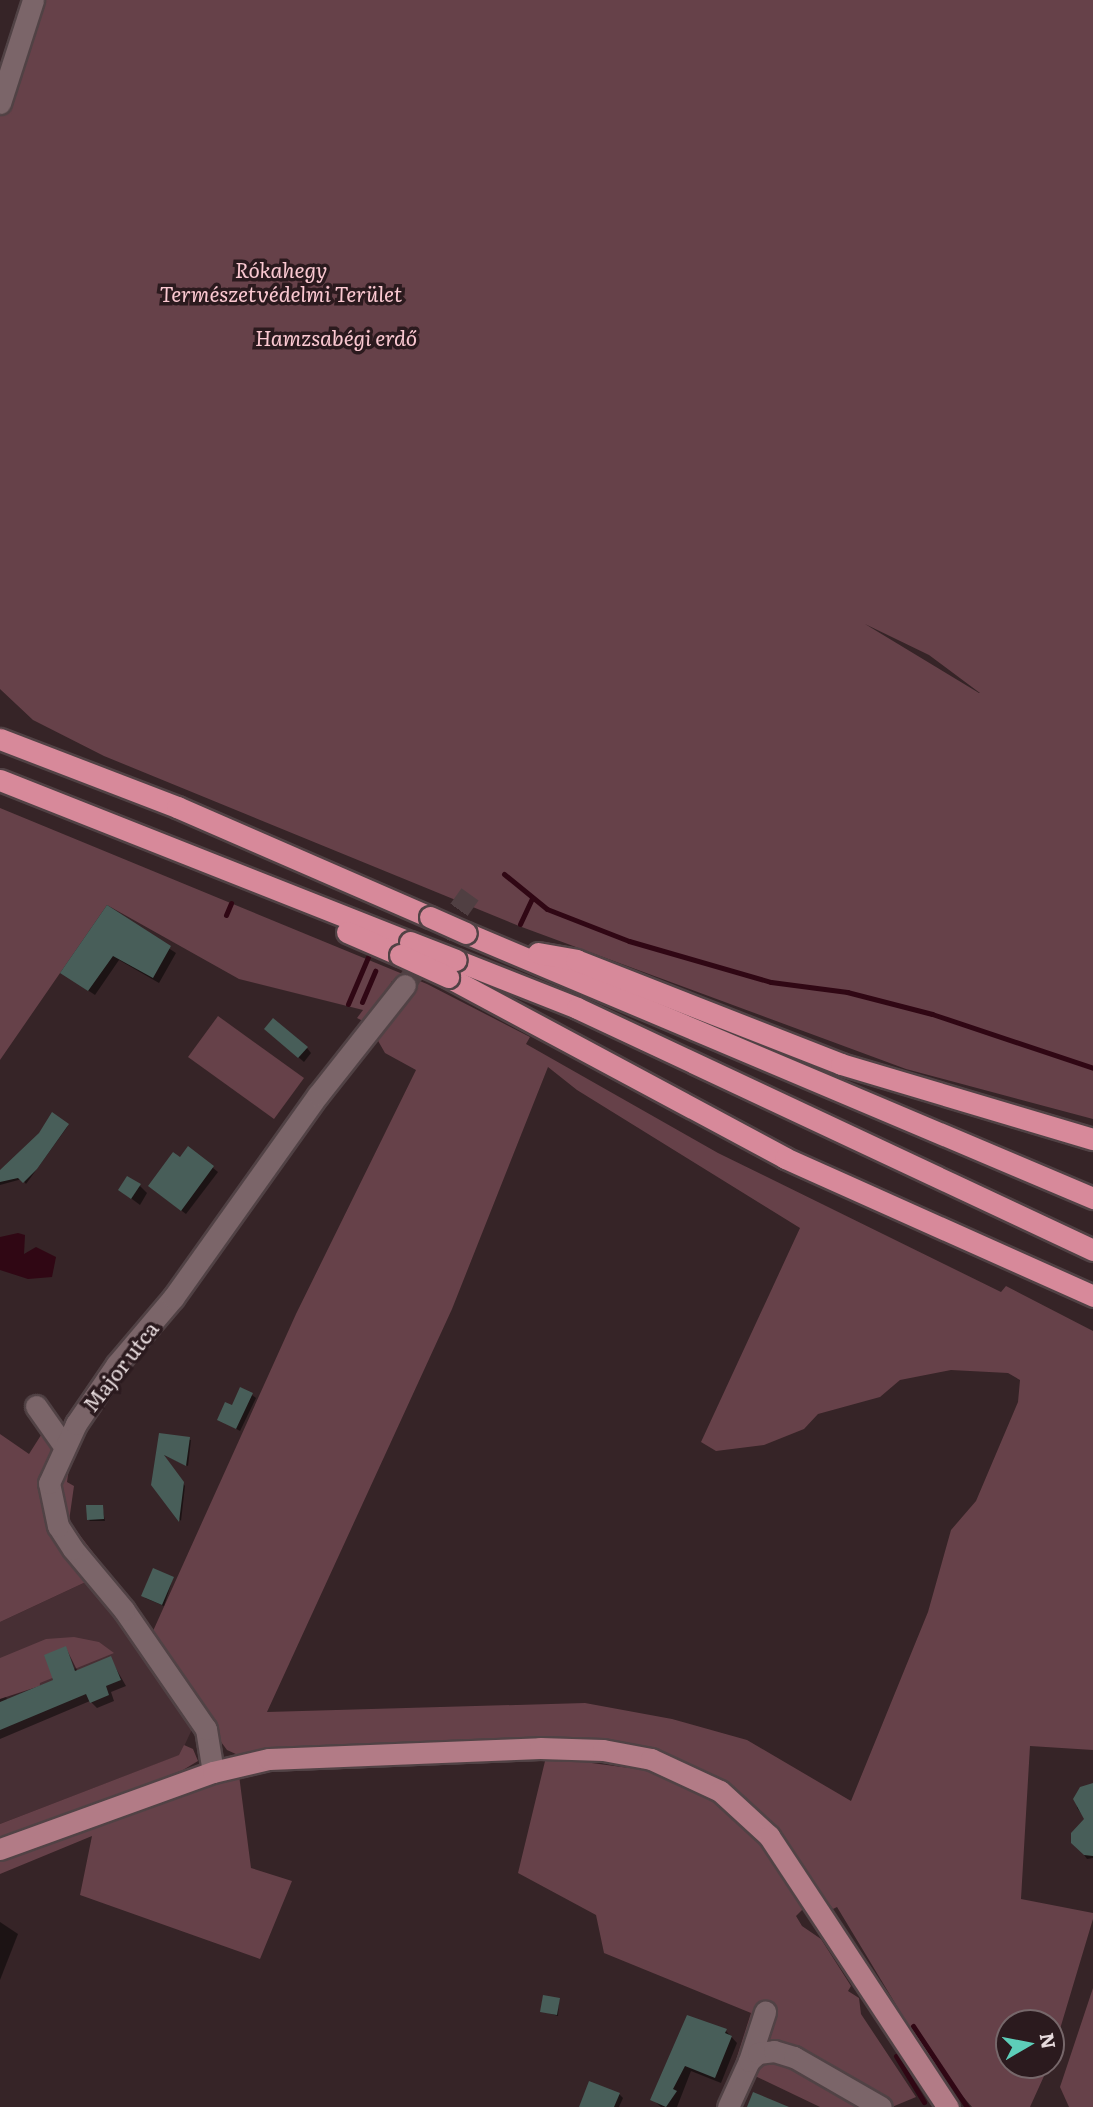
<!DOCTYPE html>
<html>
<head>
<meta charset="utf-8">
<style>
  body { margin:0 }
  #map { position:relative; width:1093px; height:2107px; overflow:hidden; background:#362427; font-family:Literata,serif }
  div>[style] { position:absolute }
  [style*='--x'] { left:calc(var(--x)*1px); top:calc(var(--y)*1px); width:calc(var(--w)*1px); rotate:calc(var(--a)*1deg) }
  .built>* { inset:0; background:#472f34 }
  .green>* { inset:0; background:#664149 }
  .water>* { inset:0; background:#300714 }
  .shadow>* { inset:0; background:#0007 }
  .stream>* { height:5px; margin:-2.5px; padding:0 2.5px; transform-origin:2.5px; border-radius:2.5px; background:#300714 }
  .building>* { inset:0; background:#485e59 }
  .minor-tunnel>* { height:21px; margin-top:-10.5px; transform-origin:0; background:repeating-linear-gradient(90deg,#503f42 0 21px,transparent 0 31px) }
  .roads { filter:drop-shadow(2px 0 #514245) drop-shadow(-2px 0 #514245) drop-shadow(0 2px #514245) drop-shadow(0 -2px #514245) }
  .minor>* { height:21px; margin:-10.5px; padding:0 10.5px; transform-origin:10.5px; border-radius:10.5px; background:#7b6569 }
  .major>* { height:21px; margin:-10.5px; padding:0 10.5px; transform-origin:10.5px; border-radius:10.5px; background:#b27b86 }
  .highway>* { height:21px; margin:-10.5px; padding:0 10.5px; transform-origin:10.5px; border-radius:10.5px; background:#d7899a }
  .bridges { filter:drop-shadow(2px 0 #514245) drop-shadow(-2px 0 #514245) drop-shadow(0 2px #514245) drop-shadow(0 -2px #514245) }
  .highway-bridge>* { height:21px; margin:-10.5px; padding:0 10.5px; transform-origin:10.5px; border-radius:10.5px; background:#d7899a }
  span { translate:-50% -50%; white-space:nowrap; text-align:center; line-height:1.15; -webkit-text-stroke:7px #2b1a1e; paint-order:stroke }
  .park-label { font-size:21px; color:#fbc8d1; font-style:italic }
  .street-label { font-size:21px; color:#e6dadc }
  .north { position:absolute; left:995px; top:2009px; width:70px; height:70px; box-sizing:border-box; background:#2b1a1e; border:2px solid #76676a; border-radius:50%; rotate:80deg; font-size:19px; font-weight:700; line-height:28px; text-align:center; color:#e6dadc }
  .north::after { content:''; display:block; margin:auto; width:24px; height:32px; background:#5dceb9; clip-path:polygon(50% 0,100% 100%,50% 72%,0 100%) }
</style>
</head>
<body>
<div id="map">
  <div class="built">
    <i style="clip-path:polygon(90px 1580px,194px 1725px,180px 1755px,0 1824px,0 1622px)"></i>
  </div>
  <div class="green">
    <i style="clip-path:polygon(evenodd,33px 0,1093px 0,1093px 1119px,906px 1069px,519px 926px,104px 756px,33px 720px,0 689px,0 103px,33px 0,865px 624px,929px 655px,980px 693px,979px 693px,865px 624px)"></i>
    <i style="clip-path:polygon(evenodd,0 808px,427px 984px,530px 1037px,526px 1044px,718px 1153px,1001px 1292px,1006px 1286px,1093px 1331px,1093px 1750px,1030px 1746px,1021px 1899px,1093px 1913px,1093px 1919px,1051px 2059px,1051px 2023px,1009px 2023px,1009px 2065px,1049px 2065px,1030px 2107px,972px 2107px,924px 2051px,837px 1907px,833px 1909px,769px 1824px,663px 1755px,238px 1755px,227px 1750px,67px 1532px,55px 1496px,71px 1455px,67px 1482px,74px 1486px,69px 1521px,153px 1631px,296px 1314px,416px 1070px,385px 1053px,377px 1039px,413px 990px,392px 981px,367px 1023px,357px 1018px,363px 1010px,239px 979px,107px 905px,0 1060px,0 808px,548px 1067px,577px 1090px,800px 1228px,701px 1442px,716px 1451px,764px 1445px,804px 1429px,818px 1414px,880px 1397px,900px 1380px,951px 1370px,1008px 1373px,1020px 1380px,1018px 1402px,976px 1501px,951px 1530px,928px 1612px,851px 1801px,747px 1740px,672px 1719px,585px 1703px,267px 1712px,452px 1309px,548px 1067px)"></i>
    <i style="clip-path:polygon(218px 1016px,304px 1078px,274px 1119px,188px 1057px)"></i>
    <i style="clip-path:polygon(43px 1432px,49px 1432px,53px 1450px,43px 1476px,90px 1580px,0 1622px,0 1434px,29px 1454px)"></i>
    <i style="clip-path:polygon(74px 1637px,99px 1642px,114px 1653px,40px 1683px,39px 1693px,10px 1706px,6px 1697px,0 1699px,0 1658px,46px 1639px)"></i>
    <i style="clip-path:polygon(184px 1745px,193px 1749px,198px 1761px,183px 1770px,0 1840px,0 1824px,179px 1755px)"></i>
    <i style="clip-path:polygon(546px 1757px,660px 1772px,713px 1799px,751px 1831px,806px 1906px,796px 1916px,802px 1926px,821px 1939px,851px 1986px,848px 1991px,859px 1998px,861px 2014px,916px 2097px,892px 2107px,820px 2107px,734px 2066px,751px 2013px,604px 1953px,596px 1915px,518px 1873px)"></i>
    <i style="clip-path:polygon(239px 1775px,251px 1868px,292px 1881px,260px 1959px,80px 1895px,92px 1836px,0 1874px,0 1857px,158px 1797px)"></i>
    <i style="clip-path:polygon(1093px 1988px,1093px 2107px,1069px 2107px,1060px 2087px)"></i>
  </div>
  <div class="water">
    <i style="clip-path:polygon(18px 1233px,25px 1235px,24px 1254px,36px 1247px,56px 1257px,52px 1277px,28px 1279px,0 1270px,0 1237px)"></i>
  </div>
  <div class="shadow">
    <i style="clip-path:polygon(107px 908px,176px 953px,159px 983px,119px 960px,95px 995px,62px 973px)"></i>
    <i style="clip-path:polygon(271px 1034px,307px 1048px,311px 1053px,304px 1062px)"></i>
    <i style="clip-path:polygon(68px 1126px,26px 1184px,22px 1179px,0 1185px,0 1172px)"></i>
    <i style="clip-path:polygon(188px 1148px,218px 1172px,186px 1214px,155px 1191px)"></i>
    <i style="clip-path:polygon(140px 1186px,147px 1193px,140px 1205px,120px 1190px)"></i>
    <i style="clip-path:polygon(252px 1395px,256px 1398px,240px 1431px,219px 1419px)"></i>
    <i style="clip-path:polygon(161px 1435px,191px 1440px,188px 1466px,161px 1454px,185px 1486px,181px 1521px,153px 1485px)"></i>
    <i style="clip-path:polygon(102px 1506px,105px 1521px,90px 1521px,88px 1519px)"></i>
    <i style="clip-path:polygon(173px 1578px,164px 1606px,145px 1598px)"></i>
    <i style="clip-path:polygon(66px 1648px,78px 1672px,110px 1658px,126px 1686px,111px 1692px,114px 1701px,97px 1708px,90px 1701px,0 1739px,0 1699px,55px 1681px)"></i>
    <i style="clip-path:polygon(1093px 1787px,1093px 1858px,1087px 1859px,1072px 1838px,1086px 1819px,1077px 1808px,1076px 1795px)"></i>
    <i style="clip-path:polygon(0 1922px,18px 1934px,0 1980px)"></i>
    <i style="clip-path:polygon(559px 2000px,558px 2016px,542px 2011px)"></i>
    <i style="clip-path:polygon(688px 2017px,726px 2031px,737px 2043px,721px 2083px,691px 2071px,677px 2107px,661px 2107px,652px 2099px)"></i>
    <i style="clip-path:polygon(619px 2094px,623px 2098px,619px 2107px,580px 2107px)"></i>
  </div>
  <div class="stream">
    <i style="--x:504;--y:874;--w:55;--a:39.1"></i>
    <i style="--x:547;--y:909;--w:88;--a:21.3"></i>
    <i style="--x:629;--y:941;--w:148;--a:16.1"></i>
    <i style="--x:771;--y:982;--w:77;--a:7.5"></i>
    <i style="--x:847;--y:992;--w:88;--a:14.5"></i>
    <i style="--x:932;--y:1014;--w:170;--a:18.5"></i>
    <i style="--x:226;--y:915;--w:13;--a:-67"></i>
    <i style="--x:520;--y:924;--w:29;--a:-65"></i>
    <i style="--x:362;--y:1002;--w:34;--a:-67"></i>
    <i style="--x:348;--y:1004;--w:51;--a:-66.9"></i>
    <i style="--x:913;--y:2026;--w:97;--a:56.3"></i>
    <i style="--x:896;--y:2056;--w:54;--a:58.7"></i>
  </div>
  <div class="building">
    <i style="clip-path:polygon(107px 905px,171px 946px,153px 978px,113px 956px,88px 991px,60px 973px)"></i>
    <i style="clip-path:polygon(273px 1018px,308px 1047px,298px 1058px,264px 1029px)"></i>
    <i style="clip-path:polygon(52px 1112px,69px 1124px,37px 1169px,23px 1183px,18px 1178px,0 1182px,0 1170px,39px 1133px)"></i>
    <i style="clip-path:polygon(188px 1146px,214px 1166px,181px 1211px,148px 1186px,173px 1152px,180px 1157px)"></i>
    <i style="clip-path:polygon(127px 1176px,141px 1184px,131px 1199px,118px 1190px)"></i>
    <i style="clip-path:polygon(240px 1387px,253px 1393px,236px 1429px,217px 1420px,225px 1402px,232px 1405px)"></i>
    <i style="clip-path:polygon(159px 1433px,190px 1437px,186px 1466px,164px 1455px,184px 1482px,179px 1522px,151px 1485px)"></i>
    <i style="clip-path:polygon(86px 1505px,103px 1505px,104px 1519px,87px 1520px)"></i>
    <i style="clip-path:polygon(153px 1568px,174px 1577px,162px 1605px,141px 1596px)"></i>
    <i style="clip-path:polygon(66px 1646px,75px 1671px,111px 1656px,121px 1680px,106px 1686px,109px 1695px,90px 1703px,86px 1694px,0 1730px,0 1702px,53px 1680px,44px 1655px)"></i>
    <i style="clip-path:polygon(1093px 1783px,1093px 1856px,1084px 1855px,1071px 1843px,1071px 1833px,1084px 1819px,1073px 1799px,1080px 1787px)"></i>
    <i style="clip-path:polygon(543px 1995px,560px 1998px,557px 2015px,540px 2012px)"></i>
    <i style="clip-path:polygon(687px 2015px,727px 2029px,725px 2033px,732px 2036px,715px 2078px,685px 2066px,673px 2089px,677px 2091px,666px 2107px,650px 2100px)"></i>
    <i style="clip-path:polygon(589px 2081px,620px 2093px,614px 2107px,579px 2107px)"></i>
    <i style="clip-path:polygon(753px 2092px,789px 2107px,747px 2107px)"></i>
  </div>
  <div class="minor-tunnel">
    <i style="--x:405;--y:985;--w:112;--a:-54.5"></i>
  </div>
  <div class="roads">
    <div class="minor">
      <i style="--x:0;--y:103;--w:108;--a:-72.2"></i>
      <i style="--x:36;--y:1406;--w:49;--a:55"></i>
      <i style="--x:213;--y:1772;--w:44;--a:-99.2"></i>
      <i style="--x:206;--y:1729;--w:145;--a:-124.6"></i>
      <i style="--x:124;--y:1610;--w:80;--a:-129.9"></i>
      <i style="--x:73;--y:1549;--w:27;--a:-123"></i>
      <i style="--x:58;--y:1526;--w:44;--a:-101.8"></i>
      <i style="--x:49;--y:1483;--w:65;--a:-65.4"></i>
      <i style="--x:76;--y:1424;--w:73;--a:-55.7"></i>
      <i style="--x:117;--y:1364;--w:87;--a:-49.7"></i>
      <i style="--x:173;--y:1298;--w:249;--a:-54.5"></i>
      <i style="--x:318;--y:1095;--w:140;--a:-51.7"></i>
      <i style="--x:749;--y:2061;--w:52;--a:-71.9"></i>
      <i style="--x:728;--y:2107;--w:51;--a:-65.5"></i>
      <i style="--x:749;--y:2061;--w:12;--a:-42"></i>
      <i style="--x:758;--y:2053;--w:16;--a:-7"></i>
      <i style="--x:774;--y:2051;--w:21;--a:17"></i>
      <i style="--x:794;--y:2057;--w:100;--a:29.9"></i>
    </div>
    <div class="major">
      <i style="--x:0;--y:1849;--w:226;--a:-19.9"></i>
      <i style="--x:213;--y:1772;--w:57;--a:-13.1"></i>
      <i style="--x:269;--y:1759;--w:271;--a:-2.3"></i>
      <i style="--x:540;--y:1748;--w:63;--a:1.8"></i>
      <i style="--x:603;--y:1750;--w:49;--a:10.6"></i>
      <i style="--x:651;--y:1759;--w:76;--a:24.9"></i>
      <i style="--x:720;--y:1791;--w:67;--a:42.6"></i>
      <i style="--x:769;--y:1836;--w:325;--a:56.6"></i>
    </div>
    <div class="highway">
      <i style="--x:0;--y:739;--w:190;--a:21"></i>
      <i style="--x:177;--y:807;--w:276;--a:23.5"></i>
      <i style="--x:0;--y:780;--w:441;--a:21.6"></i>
      <i style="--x:347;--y:932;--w:58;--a:23.5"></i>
      <i style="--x:466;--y:933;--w:681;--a:22.91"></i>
      <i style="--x:538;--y:953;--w:39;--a:10"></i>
      <i style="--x:576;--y:960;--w:285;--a:21.4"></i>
      <i style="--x:841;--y:1064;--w:263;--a:16.6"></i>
      <i style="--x:456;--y:960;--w:130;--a:21.6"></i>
      <i style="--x:577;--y:1008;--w:570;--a:25.13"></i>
      <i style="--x:448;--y:977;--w:383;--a:28.2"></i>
      <i style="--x:785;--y:1158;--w:338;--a:24.1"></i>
    </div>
  </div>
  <div class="bridges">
    <div class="highway-bridge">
      <i style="--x:430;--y:917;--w:39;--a:24"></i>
      <i style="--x:410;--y:942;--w:49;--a:21.4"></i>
      <i style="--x:400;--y:955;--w:53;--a:24.6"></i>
    </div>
  </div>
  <div class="park-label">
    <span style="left:281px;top:281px">Rókahegy<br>Természetvédelmi Terület</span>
    <span style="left:336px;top:337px">Hamzsabégi erdő</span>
  </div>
  <div class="street-label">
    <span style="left:120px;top:1366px;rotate:-52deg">Major utca</span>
  </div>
  <div class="north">N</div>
</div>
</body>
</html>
